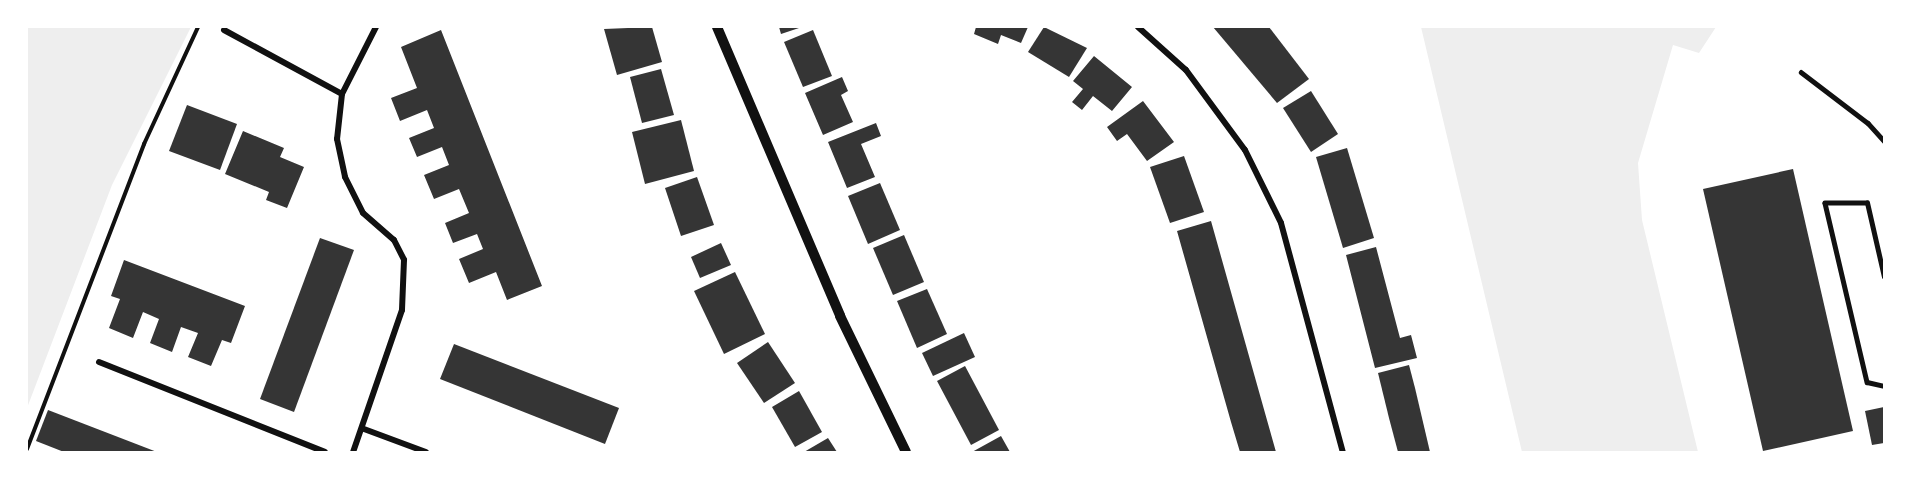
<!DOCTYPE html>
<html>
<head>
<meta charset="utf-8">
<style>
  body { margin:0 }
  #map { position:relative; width:1911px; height:479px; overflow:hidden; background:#fff; font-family:Montserrat,sans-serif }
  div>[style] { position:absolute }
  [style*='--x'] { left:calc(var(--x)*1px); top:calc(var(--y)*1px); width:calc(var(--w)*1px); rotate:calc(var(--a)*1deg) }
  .green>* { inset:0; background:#eee }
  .building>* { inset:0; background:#353535 }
  .path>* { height:4px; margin:-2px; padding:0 2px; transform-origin:2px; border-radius:2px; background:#111 }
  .service>* { height:4.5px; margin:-2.25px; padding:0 2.25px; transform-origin:2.25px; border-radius:2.25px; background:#111 }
  .minor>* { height:6px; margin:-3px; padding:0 3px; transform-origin:3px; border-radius:3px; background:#111 }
  .tertiary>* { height:10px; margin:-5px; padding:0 5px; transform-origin:5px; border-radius:5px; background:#111 }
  span { translate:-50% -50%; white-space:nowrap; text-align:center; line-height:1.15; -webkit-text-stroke:6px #fff; paint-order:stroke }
  .frame { position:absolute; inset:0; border:28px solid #fff; pointer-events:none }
</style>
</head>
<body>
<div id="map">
  <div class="green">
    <i style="clip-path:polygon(27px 27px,191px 27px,112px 185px,27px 408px)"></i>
    <i style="clip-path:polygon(1421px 27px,1716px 27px,1699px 53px,1673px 45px,1638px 163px,1642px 220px,1698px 452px,1522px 452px)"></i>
  </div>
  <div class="building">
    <i style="clip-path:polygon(652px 27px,662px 62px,617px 75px,604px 29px)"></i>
    <i style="clip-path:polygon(779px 27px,802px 27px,781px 34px)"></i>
    <i style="clip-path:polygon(976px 27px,1028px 27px,1021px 43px,1001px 35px,998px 44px,974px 34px)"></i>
    <i style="clip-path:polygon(1044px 27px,1087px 48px,1069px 77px,1028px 52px)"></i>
    <i style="clip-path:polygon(1213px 27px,1269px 27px,1309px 79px,1277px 103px)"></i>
    <i style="clip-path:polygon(441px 30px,542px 286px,507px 300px,496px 272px,469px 283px,459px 259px,483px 249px,477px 234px,453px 243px,445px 223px,469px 213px,459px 189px,434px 199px,424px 175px,449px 165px,442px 147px,417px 157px,409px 138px,434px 128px,427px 110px,400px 121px,391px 98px,417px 88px,401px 47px)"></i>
    <i style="clip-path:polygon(813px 30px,832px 76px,803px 87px,784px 42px)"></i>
    <i style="clip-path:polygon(1094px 56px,1132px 87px,1112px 111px,1093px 96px,1082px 110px,1072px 102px,1083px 89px,1073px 81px)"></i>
    <i style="clip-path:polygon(661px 69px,674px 115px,642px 123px,630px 77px)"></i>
    <i style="clip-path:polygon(842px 77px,848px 91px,841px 95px,853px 122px,823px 135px,805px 93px)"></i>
    <i style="clip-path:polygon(1311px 91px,1338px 134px,1311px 152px,1283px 108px)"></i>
    <i style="clip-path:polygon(1143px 101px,1174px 142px,1147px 161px,1127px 134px,1117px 141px,1107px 127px)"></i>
    <i style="clip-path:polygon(187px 105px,237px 124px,220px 170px,169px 151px)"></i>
    <i style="clip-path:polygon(681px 120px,694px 171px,645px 184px,632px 132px)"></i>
    <i style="clip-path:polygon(876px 123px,881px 136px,861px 144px,875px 177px,847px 188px,828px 142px)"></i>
    <i style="clip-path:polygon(243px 131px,284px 148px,280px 157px,304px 167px,287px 208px,266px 200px,269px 192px,225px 174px)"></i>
    <i style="clip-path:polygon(1347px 148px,1374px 238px,1343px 248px,1316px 157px)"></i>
    <i style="clip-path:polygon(1184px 156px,1204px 212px,1170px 223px,1150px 167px)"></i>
    <i style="clip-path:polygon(1793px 169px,1853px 431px,1763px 451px,1703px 189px)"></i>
    <i style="clip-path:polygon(697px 177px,714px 225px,681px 236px,665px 188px)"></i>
    <i style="clip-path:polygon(880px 183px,900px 230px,868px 244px,848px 196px)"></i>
    <i style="clip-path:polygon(1211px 221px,1265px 413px,1276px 452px,1240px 452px,1231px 422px,1177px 231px)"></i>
    <i style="clip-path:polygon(904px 235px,924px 282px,893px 295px,873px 248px)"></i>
    <i style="clip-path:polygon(320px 238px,354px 250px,294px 412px,260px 399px)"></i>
    <i style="clip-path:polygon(721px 243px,731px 265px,700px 278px,691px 257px)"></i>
    <i style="clip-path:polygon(1376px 247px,1400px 338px,1411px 335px,1417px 358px,1375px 368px,1346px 255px)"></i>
    <i style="clip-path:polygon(124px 260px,245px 306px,231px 343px,222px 340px,211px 366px,188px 357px,198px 333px,181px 327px,172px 352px,150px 343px,159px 319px,143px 312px,133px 338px,109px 328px,120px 299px,111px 296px)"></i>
    <i style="clip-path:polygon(735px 272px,765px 334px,724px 354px,694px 291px)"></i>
    <i style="clip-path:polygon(927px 289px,947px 334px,917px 348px,897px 301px)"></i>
    <i style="clip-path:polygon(964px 333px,975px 357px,933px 376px,922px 353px)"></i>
    <i style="clip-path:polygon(768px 342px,795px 383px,764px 403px,737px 363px)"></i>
    <i style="clip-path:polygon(454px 344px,619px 408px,605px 444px,440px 379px)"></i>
    <i style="clip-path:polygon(1409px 365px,1415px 388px,1430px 452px,1398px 452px,1389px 418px,1378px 373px)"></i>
    <i style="clip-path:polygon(965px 366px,999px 430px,971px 445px,937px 381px)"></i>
    <i style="clip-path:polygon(799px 391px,822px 432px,795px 447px,772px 407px)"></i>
    <i style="clip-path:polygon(1884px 407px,1884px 443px,1872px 445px,1865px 411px)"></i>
    <i style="clip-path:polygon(48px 410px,157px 452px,64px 452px,36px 441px)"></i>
    <i style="clip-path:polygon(1001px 436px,1010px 452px,972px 452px)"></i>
    <i style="clip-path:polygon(828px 438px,837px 452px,804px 452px)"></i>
  </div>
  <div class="path">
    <i style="--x:27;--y:449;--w:327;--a:-69"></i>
    <i style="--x:144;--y:144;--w:129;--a:-65.2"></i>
  </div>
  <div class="service">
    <i style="--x:1801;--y:72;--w:84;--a:37.3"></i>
    <i style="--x:1868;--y:123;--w:24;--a:48"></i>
    <i style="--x:1884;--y:277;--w:76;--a:-102.9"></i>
    <i style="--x:1867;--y:203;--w:42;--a:180"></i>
    <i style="--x:1825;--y:203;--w:184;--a:76.8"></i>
    <i style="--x:1867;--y:382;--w:17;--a:13"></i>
  </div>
  <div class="minor">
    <i style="--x:1138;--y:27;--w:64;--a:41.9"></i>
    <i style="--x:1186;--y:70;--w:99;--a:53.6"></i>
    <i style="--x:1245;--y:150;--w:81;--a:63.7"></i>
    <i style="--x:1281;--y:223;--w:237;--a:74.9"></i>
    <i style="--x:224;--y:30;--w:134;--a:28.5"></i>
    <i style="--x:342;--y:94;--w:45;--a:96.3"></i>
    <i style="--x:337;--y:139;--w:39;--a:78"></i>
    <i style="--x:345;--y:177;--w:40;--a:63.4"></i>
    <i style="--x:363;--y:213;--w:41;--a:41.1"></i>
    <i style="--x:394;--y:240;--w:22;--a:63"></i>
    <i style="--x:404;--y:260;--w:50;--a:92.3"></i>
    <i style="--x:402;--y:310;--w:150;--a:109"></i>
    <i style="--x:342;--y:94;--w:75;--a:-63.1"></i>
    <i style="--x:99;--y:362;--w:243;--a:21.7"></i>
    <i style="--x:364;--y:429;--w:66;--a:20.4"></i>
  </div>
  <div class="tertiary">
    <i style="--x:717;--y:27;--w:314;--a:66.9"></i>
    <i style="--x:840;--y:316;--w:151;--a:64.1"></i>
  </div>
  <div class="frame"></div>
</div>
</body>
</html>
